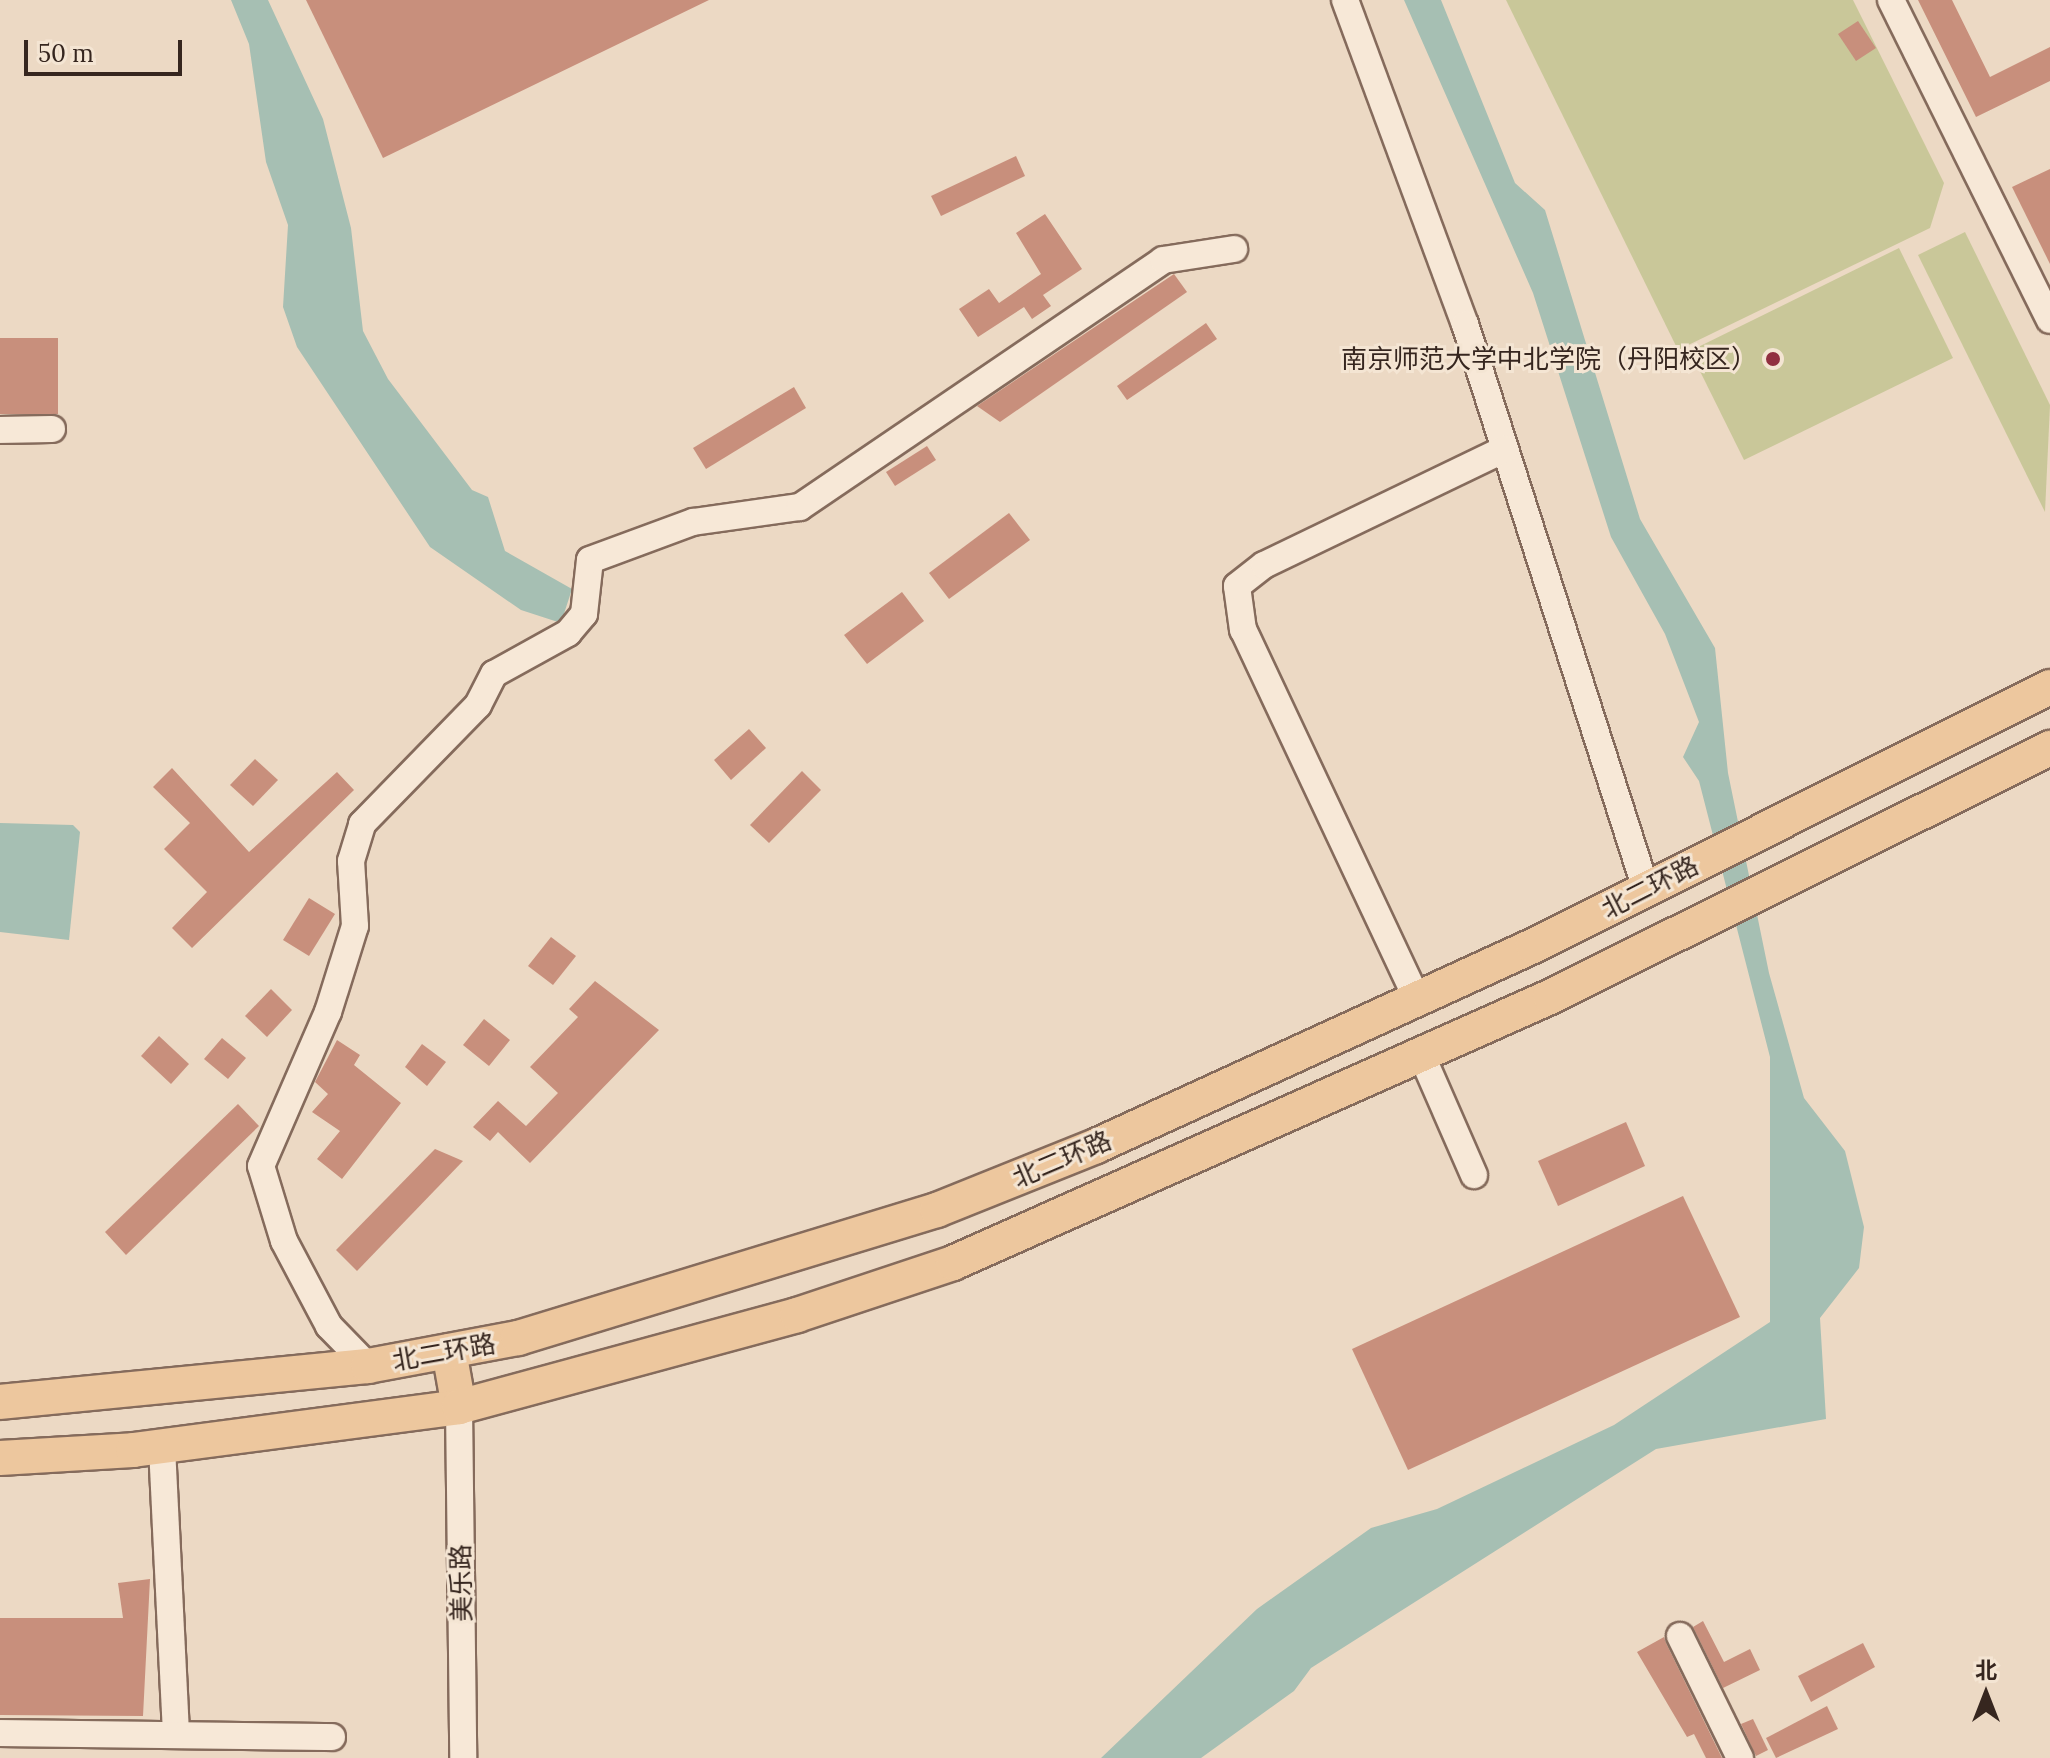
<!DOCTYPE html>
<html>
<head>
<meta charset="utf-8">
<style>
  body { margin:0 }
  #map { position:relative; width:2050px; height:1758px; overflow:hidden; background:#ecd9c4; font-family:Lora,"Noto Sans SC",serif }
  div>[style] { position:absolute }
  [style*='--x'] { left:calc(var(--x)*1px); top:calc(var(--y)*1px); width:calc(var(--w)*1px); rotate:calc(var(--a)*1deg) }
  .green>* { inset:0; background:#c9c799 }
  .water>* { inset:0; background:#a6bfb3 }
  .building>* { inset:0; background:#c88f7c }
  .roads { filter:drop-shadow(2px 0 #856b5c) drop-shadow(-2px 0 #856b5c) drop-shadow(0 2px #856b5c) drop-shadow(0 -2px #856b5c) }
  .minor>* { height:26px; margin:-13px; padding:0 13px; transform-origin:13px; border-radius:13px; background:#f7e8d7 }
  .major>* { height:34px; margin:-17px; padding:0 17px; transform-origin:17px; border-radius:17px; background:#edc79e }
  .dots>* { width:22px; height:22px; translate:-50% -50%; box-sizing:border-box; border:4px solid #f4e5d3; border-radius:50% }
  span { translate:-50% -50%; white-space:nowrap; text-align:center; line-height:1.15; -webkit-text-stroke:6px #f4e5d3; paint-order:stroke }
  .poi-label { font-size:26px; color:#36261f }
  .right { translate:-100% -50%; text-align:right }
  .street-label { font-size:26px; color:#36261f }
  .north { position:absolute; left:1946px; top:1654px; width:80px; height:80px; -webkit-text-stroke:6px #f4e5d3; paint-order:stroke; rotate:0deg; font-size:22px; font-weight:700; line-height:32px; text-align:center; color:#36261f }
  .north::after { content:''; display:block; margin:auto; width:28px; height:36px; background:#36261f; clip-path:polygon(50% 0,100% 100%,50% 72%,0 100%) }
  .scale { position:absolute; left:24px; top:40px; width:158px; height:36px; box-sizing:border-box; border:4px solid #36261f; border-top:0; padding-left:10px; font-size:24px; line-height:28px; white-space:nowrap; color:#36261f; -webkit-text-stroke:6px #f4e5d3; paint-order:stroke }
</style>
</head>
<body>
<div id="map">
  <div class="green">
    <i style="clip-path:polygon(1506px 0,1853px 0,1944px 183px,1930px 228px,1678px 350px)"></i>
    <i style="clip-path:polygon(1965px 232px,2050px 405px,2045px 512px,1918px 255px)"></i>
    <i style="clip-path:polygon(1899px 248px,1953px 358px,1744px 460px,1690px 351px)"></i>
  </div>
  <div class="water">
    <i style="clip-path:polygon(231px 0,268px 0,323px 119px,351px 228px,363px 331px,388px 379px,472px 490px,488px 497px,505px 551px,572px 589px,561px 623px,521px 610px,430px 547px,297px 347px,283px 307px,288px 225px,266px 162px,249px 44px)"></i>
    <i style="clip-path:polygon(1404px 0,1441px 0,1515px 183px,1545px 210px,1640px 519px,1715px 648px,1728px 773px,1769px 973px,1804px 1098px,1845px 1151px,1864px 1227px,1859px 1268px,1820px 1318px,1826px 1419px,1656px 1449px,1311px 1668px,1294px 1691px,1201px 1758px,1101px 1758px,1257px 1609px,1371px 1528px,1437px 1509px,1614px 1425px,1770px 1322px,1770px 1057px,1699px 781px,1683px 757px,1699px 722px,1665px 634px,1611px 537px,1533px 293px)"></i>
    <i style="clip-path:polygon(0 823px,73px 825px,80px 832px,69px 940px,0 932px)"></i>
  </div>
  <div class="building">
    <i style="clip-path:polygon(306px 0,709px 0,383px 158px)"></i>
    <i style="clip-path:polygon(1918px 0,1952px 0,1990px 77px,2050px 47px,2050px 81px,1976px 117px)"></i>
    <i style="clip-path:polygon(1858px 21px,1876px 48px,1856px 61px,1838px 34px)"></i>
    <i style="clip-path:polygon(1016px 156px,1025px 176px,941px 216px,931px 196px)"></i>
    <i style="clip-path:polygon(2050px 169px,2050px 264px,2012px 187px)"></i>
    <i style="clip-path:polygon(1045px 214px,1082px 269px,1043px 295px,1051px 306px,1032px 319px,1024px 307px,978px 337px,959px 309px,989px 289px,999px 303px,1041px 274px,1016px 233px)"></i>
    <i style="clip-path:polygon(1174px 274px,1187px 292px,1000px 422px,977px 406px)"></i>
    <i style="clip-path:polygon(1206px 323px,1217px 339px,1127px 400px,1117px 386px)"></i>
    <i style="clip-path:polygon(0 338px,58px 338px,58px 414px,0 414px)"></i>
    <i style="clip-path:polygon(794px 387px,806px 408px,706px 469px,693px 448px)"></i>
    <i style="clip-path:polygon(927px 446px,936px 460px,895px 486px,886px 472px)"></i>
    <i style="clip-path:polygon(1009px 513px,1030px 540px,949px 599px,929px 573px)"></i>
    <i style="clip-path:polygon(902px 592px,924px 621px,867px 664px,844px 635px)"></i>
    <i style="clip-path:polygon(749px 729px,766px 748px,731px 780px,714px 760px)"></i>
    <i style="clip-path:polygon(255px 759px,278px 780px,253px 806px,230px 785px)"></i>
    <i style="clip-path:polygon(172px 768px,249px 852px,337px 772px,354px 790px,192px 948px,172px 928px,207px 892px,164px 849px,190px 823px,153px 787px)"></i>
    <i style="clip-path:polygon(802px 771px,821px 790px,769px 843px,750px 825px)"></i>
    <i style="clip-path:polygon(309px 898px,335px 914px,309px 956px,283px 940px)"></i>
    <i style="clip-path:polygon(551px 937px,576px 956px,553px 985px,528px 966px)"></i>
    <i style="clip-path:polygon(595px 981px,659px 1030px,530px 1163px,498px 1132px,490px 1141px,473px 1127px,498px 1101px,526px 1126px,558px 1093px,530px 1067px,578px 1017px,569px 1009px)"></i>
    <i style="clip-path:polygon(271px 989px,292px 1010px,267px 1037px,245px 1016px)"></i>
    <i style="clip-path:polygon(484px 1019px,510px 1040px,489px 1066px,463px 1045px)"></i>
    <i style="clip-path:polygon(159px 1036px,189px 1064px,171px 1084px,141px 1056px)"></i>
    <i style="clip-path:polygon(222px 1038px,246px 1058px,228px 1079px,204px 1059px)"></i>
    <i style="clip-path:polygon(337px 1040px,360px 1055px,354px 1065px,401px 1103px,342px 1179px,317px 1159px,340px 1131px,312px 1112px,328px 1094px,315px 1082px)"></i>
    <i style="clip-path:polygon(422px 1044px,446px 1062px,427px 1086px,405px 1067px)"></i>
    <i style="clip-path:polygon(238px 1104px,259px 1126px,126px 1255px,105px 1232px)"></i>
    <i style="clip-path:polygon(1626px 1122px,1645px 1166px,1558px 1206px,1538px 1161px)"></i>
    <i style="clip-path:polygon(435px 1149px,463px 1161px,357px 1271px,336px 1250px)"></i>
    <i style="clip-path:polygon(1683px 1196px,1740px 1317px,1408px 1470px,1352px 1349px)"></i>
    <i style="clip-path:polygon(150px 1579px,143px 1716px,0 1715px,0 1618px,123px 1618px,118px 1583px)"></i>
    <i style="clip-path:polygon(1703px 1621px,1724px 1662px,1750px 1649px,1760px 1670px,1723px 1688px,1693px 1627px)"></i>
    <i style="clip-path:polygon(1664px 1637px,1666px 1643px,1722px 1758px,1706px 1758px,1694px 1734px,1687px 1737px,1637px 1652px)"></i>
    <i style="clip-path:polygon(1863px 1643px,1875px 1667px,1811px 1702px,1798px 1676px)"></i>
    <i style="clip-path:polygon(1827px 1706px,1838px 1729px,1776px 1758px,1766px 1738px)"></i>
    <i style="clip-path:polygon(1753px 1719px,1768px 1750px,1756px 1756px,1741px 1724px)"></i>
  </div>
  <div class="roads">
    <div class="minor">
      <i style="--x:1345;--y:0;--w:346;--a:69.7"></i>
      <i style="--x:1465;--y:324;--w:593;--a:72.24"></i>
      <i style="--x:1891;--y:0;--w:357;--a:63.6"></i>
      <i style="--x:0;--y:430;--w:52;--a:-1.1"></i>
      <i style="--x:1417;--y:999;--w:408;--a:-115.2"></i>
      <i style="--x:1243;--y:630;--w:44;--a:-97.8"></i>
      <i style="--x:1237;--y:586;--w:34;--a:-38"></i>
      <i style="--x:1264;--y:565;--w:267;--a:-25.7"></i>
      <i style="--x:1422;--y:1056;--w:130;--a:66.4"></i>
      <i style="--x:368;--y:1366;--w:56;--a:-134.3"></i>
      <i style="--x:329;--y:1326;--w:96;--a:-117.9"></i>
      <i style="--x:284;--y:1241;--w:78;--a:-107"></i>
      <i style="--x:261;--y:1166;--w:168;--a:-66.5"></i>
      <i style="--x:328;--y:1012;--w:90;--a:-72.6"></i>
      <i style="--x:355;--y:926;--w:65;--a:-93.5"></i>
      <i style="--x:351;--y:861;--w:39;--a:-73"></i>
      <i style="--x:362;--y:824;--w:166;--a:-45.7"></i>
      <i style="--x:478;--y:705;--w:35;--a:-63"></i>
      <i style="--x:494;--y:674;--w:85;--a:-29"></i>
      <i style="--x:568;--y:633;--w:25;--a:-50"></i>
      <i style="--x:584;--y:614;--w:54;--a:-83.7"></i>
      <i style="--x:590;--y:560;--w:110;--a:-20.3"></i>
      <i style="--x:693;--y:522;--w:108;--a:-8"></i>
      <i style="--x:800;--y:507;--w:439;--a:-34.2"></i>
      <i style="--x:1163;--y:260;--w:72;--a:-8.8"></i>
      <i style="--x:459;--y:1407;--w:351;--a:89.3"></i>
      <i style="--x:162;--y:1447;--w:288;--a:87.2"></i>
      <i style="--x:1680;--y:1636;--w:136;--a:63.8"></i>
      <i style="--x:0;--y:1733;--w:332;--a:0.7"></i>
    </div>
    <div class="major">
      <i style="--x:449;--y:1351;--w:57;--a:79.9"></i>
      <i style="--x:0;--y:1402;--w:370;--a:-5.6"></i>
      <i style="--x:368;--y:1366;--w:153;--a:-10.6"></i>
      <i style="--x:518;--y:1338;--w:438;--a:-17"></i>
      <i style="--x:937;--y:1210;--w:171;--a:-21.9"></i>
      <i style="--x:1096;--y:1146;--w:481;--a:-24.6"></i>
      <i style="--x:1533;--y:946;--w:578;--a:-26.61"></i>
      <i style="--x:0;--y:1458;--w:133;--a:-3.4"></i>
      <i style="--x:133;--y:1450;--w:329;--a:-7.5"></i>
      <i style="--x:459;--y:1407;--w:350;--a:-15.2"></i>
      <i style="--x:797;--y:1315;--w:164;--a:-18.4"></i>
      <i style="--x:953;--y:1263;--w:654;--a:-24.02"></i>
      <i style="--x:1550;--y:997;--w:559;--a:-26.47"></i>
    </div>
  </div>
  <div class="dots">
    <i style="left:1773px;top:359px;background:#912f40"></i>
  </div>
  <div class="poi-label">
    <span class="right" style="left:1757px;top:359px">南京师范大学中北学院（丹阳校区）</span>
  </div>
  <div class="street-label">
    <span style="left:1650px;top:887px;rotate:-27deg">北二环路</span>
    <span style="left:1062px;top:1159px;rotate:-23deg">北二环路</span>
    <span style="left:444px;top:1352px;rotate:-10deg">北二环路</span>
    <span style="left:461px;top:1583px;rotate:-91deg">美乐路</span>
  </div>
  <div class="north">北</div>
  <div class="scale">50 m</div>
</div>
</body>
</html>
